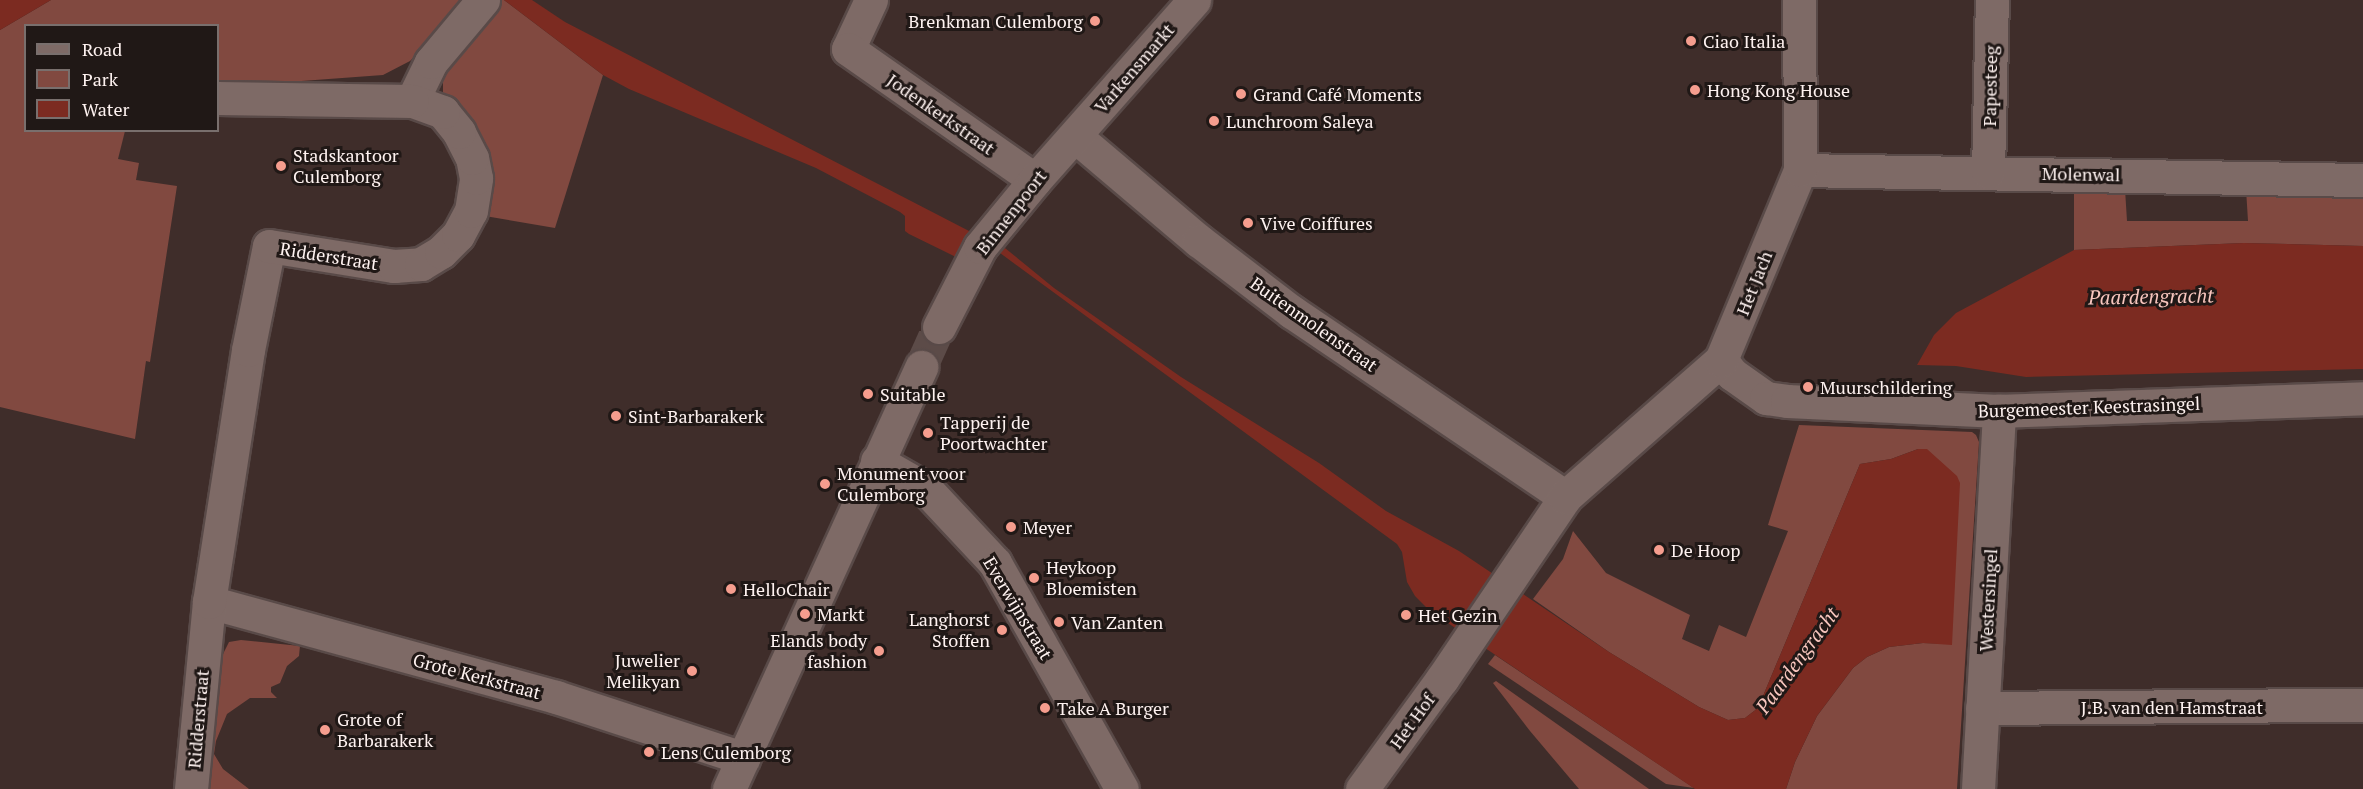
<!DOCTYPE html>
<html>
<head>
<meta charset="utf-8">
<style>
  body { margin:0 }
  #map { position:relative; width:2363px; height:789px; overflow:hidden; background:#3f2d2a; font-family:"PT Serif",serif }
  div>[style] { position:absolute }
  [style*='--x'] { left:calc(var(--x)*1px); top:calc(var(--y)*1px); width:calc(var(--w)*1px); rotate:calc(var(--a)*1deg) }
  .green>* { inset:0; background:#814940 }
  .water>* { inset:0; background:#7c2b21 }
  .minor-tunnel>* { height:33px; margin-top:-16.5px; transform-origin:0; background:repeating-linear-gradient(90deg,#5c4b48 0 33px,transparent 0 49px) }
  .roads { filter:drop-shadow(2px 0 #594a48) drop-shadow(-2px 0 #594a48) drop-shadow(0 2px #594a48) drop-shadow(0 -2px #594a48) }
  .minor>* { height:33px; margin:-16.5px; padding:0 16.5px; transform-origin:16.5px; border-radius:16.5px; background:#7e6a66 }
  .dots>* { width:16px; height:16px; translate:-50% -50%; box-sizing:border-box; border:3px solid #201816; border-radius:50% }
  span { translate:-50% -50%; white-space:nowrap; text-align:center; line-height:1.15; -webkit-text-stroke:6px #201816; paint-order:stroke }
  .poi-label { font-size:18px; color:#fef2f0 }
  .right { translate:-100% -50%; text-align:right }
  .left { translate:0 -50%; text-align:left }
  .street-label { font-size:18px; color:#fef2f0 }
  .water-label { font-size:20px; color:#f8c6be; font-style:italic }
  .legend { position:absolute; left:24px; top:24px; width:195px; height:108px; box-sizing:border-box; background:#201816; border:2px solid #796f6d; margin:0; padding:8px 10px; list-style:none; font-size:18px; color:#fef2f0 }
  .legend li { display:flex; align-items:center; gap:12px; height:30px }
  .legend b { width:30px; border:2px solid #796f6d }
</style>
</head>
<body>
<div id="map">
  <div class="green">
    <i style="clip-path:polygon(51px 0,471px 0,410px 61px,383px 75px,218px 87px,218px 26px,26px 26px,26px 130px,125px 131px,118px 159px,139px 163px,136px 180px,177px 186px,150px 362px,146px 361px,135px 439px,0 407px,0 30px)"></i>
    <i style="clip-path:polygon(498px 0,504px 0,603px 75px,555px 228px,485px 216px,443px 94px,443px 71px)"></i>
    <i style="clip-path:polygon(2074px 189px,2125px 189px,2127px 221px,2248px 221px,2246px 189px,2363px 193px,2363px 246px,2244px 243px,2074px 250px)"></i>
    <i style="clip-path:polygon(1799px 425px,1972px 432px,1976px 435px,1979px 442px,1957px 789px,1786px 789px,1795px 762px,1817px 716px,1853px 668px,1867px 657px,1889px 647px,1923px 643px,1952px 644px,1918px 449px,1891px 459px,1860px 464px,1758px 708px,1745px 718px,1728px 720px,1699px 707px,1609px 652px,1533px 599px,1563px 559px,1573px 531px,1606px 573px,1690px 615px,1682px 639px,1709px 651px,1719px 625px,1746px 637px,1788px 531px,1768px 525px)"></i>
    <i style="clip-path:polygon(241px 640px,300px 646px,299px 656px,287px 666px,280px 683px,271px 687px,271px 692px,277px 698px,250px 698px,227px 714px,216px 741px,214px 754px,223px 769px,249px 789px,208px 789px,219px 662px,229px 642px)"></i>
    <i style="clip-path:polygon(1495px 655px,1694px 788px,1666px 784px,1488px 664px)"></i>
    <i style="clip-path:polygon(1496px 681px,1649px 789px,1579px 789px,1530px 731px,1493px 683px)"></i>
  </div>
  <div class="water">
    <i style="clip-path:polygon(0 0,51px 0,0 30px)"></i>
    <i style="clip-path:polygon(504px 0,532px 0,565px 22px,971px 232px,958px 258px,909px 234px,905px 231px,905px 216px,900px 212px,816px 168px,629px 89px,603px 75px)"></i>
    <i style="clip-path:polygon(2244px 243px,2363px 246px,2363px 369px,2026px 377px,1956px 366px,1917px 365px,1934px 335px,1956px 313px,2074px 250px)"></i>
    <i style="clip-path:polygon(1005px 248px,1054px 288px,1181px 377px,1319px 463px,1386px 511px,1459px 551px,1609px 652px,1699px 707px,1728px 720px,1745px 718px,1758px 708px,1860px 464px,1891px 459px,1918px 449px,1927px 449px,1957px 476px,1960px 483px,1952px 645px,1923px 643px,1889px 647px,1867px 657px,1853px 668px,1817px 716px,1795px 762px,1786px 789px,1695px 789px,1430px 611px,1415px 596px,1407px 582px,1402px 552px,1397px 544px,1000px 253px)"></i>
  </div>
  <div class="minor-tunnel">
    <i style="--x:921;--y:367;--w:44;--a:-65.8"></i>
  </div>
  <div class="roads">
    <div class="minor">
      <i style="--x:871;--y:0;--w:54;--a:115.1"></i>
      <i style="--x:848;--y:49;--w:228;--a:35"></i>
      <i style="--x:412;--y:101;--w:43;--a:-64"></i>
      <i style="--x:431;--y:62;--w:81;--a:-50"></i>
      <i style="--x:1075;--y:136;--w:162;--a:40.3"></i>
      <i style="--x:1199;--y:241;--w:117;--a:37.4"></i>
      <i style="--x:1292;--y:312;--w:330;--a:34.1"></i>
      <i style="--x:1800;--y:170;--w:563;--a:1.02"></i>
      <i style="--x:1988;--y:172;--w:172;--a:-88.7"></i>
      <i style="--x:939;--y:327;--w:90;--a:-62.9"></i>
      <i style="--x:980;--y:247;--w:87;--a:-50.6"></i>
      <i style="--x:1035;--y:180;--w:240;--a:-48.5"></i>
      <i style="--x:1721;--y:360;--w:18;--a:52"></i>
      <i style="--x:1732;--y:374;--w:42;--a:35.2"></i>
      <i style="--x:1766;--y:398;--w:21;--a:8"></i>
      <i style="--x:1787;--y:401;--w:212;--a:2.7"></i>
      <i style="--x:1999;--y:411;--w:364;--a:-2"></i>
      <i style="--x:877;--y:461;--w:56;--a:29.7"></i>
      <i style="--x:926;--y:489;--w:101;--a:47"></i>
      <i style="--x:995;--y:563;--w:259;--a:60.7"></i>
      <i style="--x:209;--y:602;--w:360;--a:15.3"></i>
      <i style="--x:556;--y:697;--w:197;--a:18.1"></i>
      <i style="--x:1982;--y:708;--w:381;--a:-0.5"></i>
      <i style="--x:191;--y:789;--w:188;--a:-84.5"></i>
      <i style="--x:209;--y:602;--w:255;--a:-81.2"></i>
      <i style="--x:248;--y:350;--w:106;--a:-78.6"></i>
      <i style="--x:269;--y:246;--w:127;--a:9.1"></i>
      <i style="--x:394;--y:266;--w:27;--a:-4"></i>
      <i style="--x:421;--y:264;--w:23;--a:-31"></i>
      <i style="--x:441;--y:252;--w:24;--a:-45"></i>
      <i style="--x:458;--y:235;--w:27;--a:-62"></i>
      <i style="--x:471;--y:211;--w:33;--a:-81"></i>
      <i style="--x:476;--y:178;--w:20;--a:-101"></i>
      <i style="--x:472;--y:158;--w:29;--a:-117"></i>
      <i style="--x:459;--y:132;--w:26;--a:-129"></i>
      <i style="--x:443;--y:112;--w:33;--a:-160"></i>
      <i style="--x:412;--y:101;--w:194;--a:-179.1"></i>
      <i style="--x:729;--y:789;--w:464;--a:-65.5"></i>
      <i style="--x:1362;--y:789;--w:136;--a:-54"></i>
      <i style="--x:1442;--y:679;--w:220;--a:-55.9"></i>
      <i style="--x:1565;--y:497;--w:208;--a:-41.3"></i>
      <i style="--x:1721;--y:360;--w:206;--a:-67.4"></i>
      <i style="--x:1800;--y:170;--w:170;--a:-90.3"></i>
      <i style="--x:1978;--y:789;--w:379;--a:-86.8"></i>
    </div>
  </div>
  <div class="dots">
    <i style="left:1095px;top:21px;background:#f59d8e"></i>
    <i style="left:1691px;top:41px;background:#f59d8e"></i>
    <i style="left:1695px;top:90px;background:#f59d8e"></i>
    <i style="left:1241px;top:94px;background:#f59d8e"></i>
    <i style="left:1214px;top:121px;background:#f59d8e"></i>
    <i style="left:281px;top:166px;background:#f59d8e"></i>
    <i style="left:1248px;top:223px;background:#f59d8e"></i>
    <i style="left:1808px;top:387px;background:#f59d8e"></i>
    <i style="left:868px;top:394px;background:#f59d8e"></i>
    <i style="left:616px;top:416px;background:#f59d8e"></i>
    <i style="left:928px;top:433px;background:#f59d8e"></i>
    <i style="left:825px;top:484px;background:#f59d8e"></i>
    <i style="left:1011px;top:527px;background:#f59d8e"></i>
    <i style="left:1659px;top:550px;background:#f59d8e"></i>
    <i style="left:1034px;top:578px;background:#f59d8e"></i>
    <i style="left:731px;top:589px;background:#f59d8e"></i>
    <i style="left:805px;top:614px;background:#f59d8e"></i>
    <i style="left:1406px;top:615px;background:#f59d8e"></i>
    <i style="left:1059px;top:622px;background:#f59d8e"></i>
    <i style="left:1002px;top:630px;background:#f59d8e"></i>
    <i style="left:879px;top:651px;background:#f59d8e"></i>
    <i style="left:692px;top:671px;background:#f59d8e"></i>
    <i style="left:1045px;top:708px;background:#f59d8e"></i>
    <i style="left:325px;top:730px;background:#f59d8e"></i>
    <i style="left:649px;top:752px;background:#f59d8e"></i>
  </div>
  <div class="poi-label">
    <span class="right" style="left:1083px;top:21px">Brenkman Culemborg</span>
    <span class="left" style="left:1703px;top:41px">Ciao Italia</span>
    <span class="left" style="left:1707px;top:90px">Hong Kong House</span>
    <span class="left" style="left:1253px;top:94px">Grand Café Moments</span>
    <span class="left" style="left:1226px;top:121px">Lunchroom Saleya</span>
    <span class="left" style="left:293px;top:166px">Stadskantoor<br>Culemborg</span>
    <span class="left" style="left:1260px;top:223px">Vive Coiffures</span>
    <span class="left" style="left:1820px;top:387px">Muurschildering</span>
    <span class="left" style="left:880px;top:394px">Suitable</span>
    <span class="left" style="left:628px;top:416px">Sint-Barbarakerk</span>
    <span class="left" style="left:940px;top:433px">Tapperij de<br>Poortwachter</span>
    <span class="left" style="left:837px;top:484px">Monument voor<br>Culemborg</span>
    <span class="left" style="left:1023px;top:527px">Meyer</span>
    <span class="left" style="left:1671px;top:550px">De Hoop</span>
    <span class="left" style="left:1046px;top:578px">Heykoop<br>Bloemisten</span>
    <span class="left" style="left:743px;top:589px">HelloChair</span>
    <span class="left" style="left:817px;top:614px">Markt</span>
    <span class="left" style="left:1418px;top:615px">Het Gezin</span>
    <span class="right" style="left:990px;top:630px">Langhorst<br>Stoffen</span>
    <span class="left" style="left:1071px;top:622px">Van Zanten</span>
    <span class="right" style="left:867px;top:651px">Elands body<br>fashion</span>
    <span class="right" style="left:680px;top:671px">Juwelier<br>Melikyan</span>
    <span class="left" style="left:1057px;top:708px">Take A Burger</span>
    <span class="left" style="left:337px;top:730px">Grote of<br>Barbarakerk</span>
    <span class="left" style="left:661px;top:752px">Lens Culemborg</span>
  </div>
  <div class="street-label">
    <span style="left:1134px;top:68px;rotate:-49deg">Varkensmarkt</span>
    <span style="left:1990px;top:86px;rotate:-89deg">Papesteeg</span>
    <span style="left:941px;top:114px;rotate:35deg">Jodenkerkstraat</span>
    <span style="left:2081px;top:174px;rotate:1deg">Molenwal</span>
    <span style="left:1011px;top:212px;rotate:-52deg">Binnenpoort</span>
    <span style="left:329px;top:256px;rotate:9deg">Ridderstraat</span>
    <span style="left:1754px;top:283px;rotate:-68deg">Het Jach</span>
    <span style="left:1314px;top:324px;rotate:35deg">Buitenmolenstraat</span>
    <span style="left:2089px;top:407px;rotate:-2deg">Burgemeester Keestrasingel</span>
    <span style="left:1988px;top:600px;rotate:-87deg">Westersingel</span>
    <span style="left:1018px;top:608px;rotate:59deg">Everwijnstraat</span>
    <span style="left:477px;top:676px;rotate:15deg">Grote Kerkstraat</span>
    <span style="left:2172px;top:707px">J.B. van den Hamstraat</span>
    <span style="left:198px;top:719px;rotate:-85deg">Ridderstraat</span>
    <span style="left:1412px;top:721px;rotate:-54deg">Het Hof</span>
  </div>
  <div class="water-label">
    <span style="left:2151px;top:296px;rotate:-1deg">Paardengracht</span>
    <span style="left:1797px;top:660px;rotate:-54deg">Paardengracht</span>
  </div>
  <ul class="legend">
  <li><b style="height:8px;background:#7e6a66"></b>Road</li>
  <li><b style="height:16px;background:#814940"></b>Park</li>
  <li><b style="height:16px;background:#7c2b21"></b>Water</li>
  </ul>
</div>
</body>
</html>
